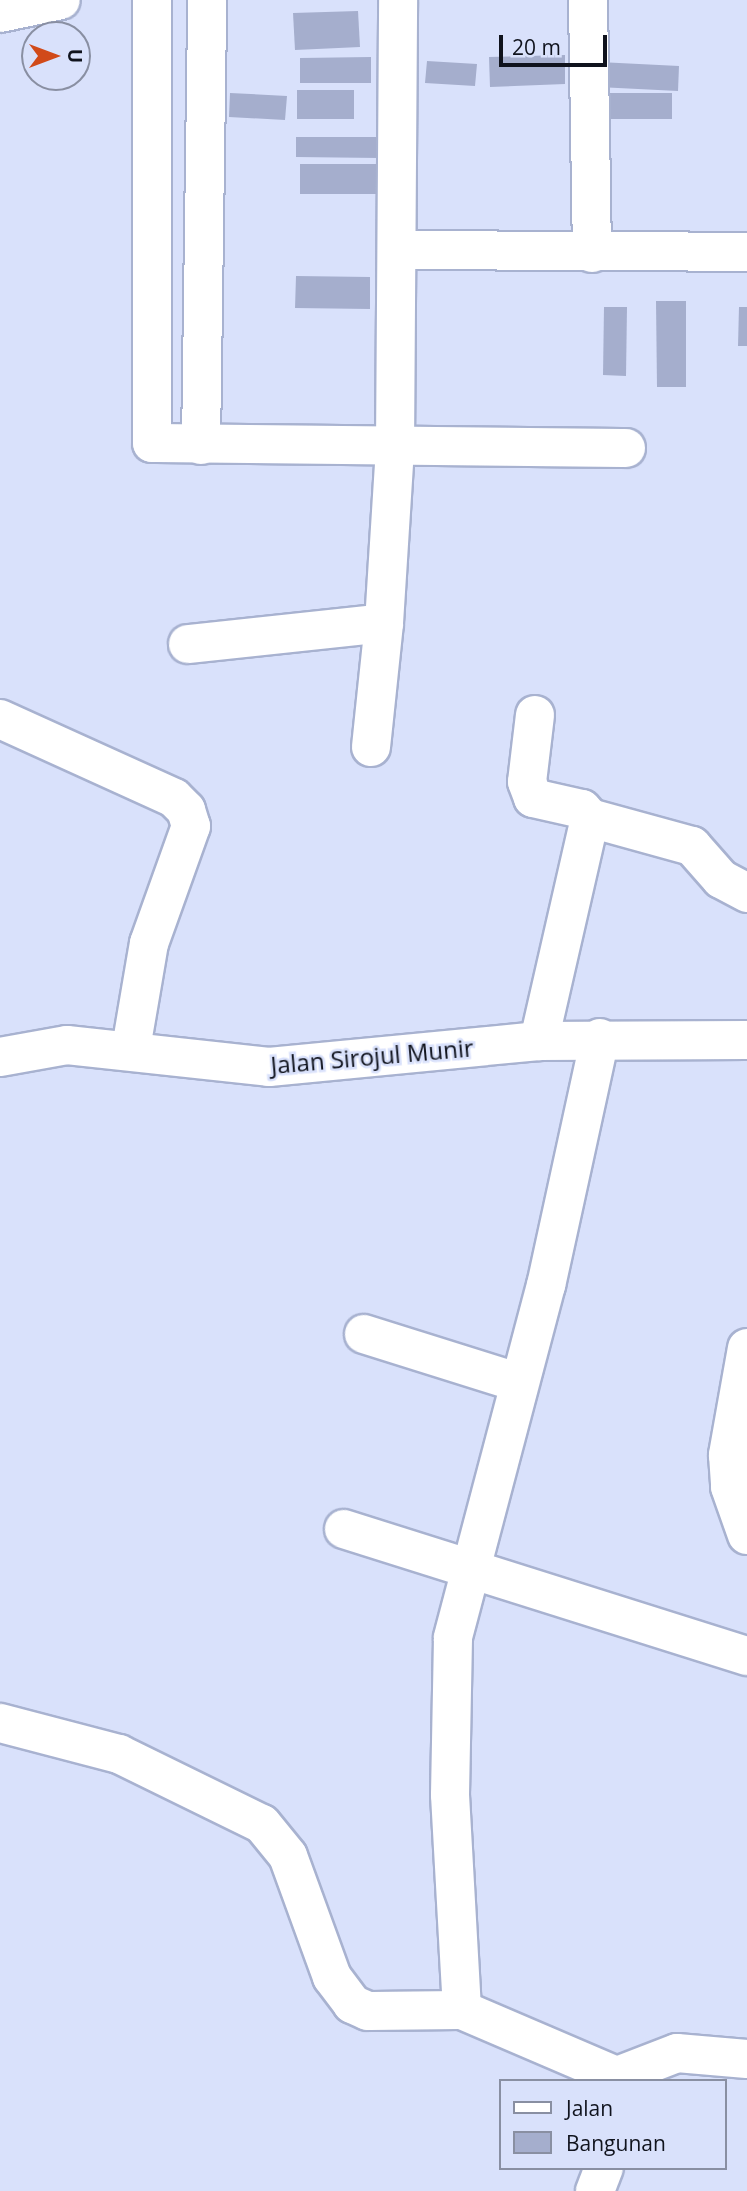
<!DOCTYPE html>
<html>
<head>
<meta charset="utf-8">
<style>
  body { margin:0 }
  #map { position:relative; width:747px; height:2191px; overflow:hidden; background:#d9e1fb; font-family:"Open Sans",sans-serif }
  div>[style] { position:absolute }
  [style*='--x'] { left:calc(var(--x)*1px); top:calc(var(--y)*1px); width:calc(var(--w)*1px); rotate:calc(var(--a)*1deg) }
  .building>* { inset:0; background:#a5aecd }
  .roads { filter:drop-shadow(2px 0 #a8b2d0) drop-shadow(-2px 0 #a8b2d0) drop-shadow(0 2px #a8b2d0) drop-shadow(0 -2px #a8b2d0) }
  .minor>* { height:38px; margin:-19px; padding:0 19px; transform-origin:19px; border-radius:19px; background:#fff }
  .tertiary>* { height:38px; margin:-19px; padding:0 19px; transform-origin:19px; border-radius:19px; background:#fff }
  span { translate:-50% -50%; white-space:nowrap; text-align:center; line-height:1.15; -webkit-text-stroke:5px #d9e1fb; paint-order:stroke }
  .street-label { font-size:24px; color:#10131d }
  .legend { position:absolute; left:499px; top:2079px; width:228px; height:91px; box-sizing:border-box; background:#d9e1fb; border:2px solid #898fa2; margin:0; padding:9px 12px; list-style:none; font-size:21px; color:#10131d }
  .legend li { display:flex; align-items:center; gap:14px; height:35px }
  .legend b { width:35px; border:2px solid #898fa2 }
  .north { position:absolute; left:21px; top:21px; width:70px; height:70px; box-sizing:border-box; background:#d9e1fb; border:2px solid #898fa2; border-radius:50%; rotate:90deg; font-size:19px; font-weight:700; line-height:28px; text-align:center; color:#10131d }
  .north::after { content:''; display:block; margin:auto; width:24px; height:32px; background:#d14a19; clip-path:polygon(50% 0,100% 100%,50% 72%,0 100%) }
  .scale { position:absolute; left:499px; top:35px; width:108px; height:32px; box-sizing:border-box; border:4px solid #10131d; border-top:0; padding-left:9px; font-size:21px; line-height:24px; white-space:nowrap; color:#10131d; -webkit-text-stroke:5px #d9e1fb; paint-order:stroke }
</style>
</head>
<body>
<div id="map">
  <div class="building">
    <i style="clip-path:polygon(358px 11px,360px 47px,295px 50px,293px 13px)"></i>
    <i style="clip-path:polygon(565px 55px,565px 84px,490px 87px,489px 57px)"></i>
    <i style="clip-path:polygon(371px 57px,371px 83px,300px 83px,300px 58px)"></i>
    <i style="clip-path:polygon(427px 61px,477px 64px,475px 86px,425px 83px)"></i>
    <i style="clip-path:polygon(599px 62px,679px 66px,678px 91px,598px 87px)"></i>
    <i style="clip-path:polygon(297px 90px,354px 90px,354px 119px,297px 119px)"></i>
    <i style="clip-path:polygon(230px 93px,287px 96px,285px 120px,229px 117px)"></i>
    <i style="clip-path:polygon(598px 93px,672px 93px,672px 119px,598px 119px)"></i>
    <i style="clip-path:polygon(296px 137px,379px 137px,379px 158px,296px 157px)"></i>
    <i style="clip-path:polygon(300px 164px,379px 164px,379px 194px,300px 194px)"></i>
    <i style="clip-path:polygon(296px 276px,370px 277px,370px 309px,295px 308px)"></i>
    <i style="clip-path:polygon(656px 301px,686px 301px,686px 387px,657px 387px)"></i>
    <i style="clip-path:polygon(604px 307px,627px 307px,626px 376px,603px 375px)"></i>
    <i style="clip-path:polygon(739px 307px,747px 307px,747px 346px,738px 346px)"></i>
  </div>
  <div class="roads">
    <div class="minor">
      <i style="--x:152;--y:0;--w:443;--a:90"></i>
      <i style="--x:152;--y:443;--w:474;--a:0.6"></i>
      <i style="--x:588;--y:0;--w:253;--a:89.1"></i>
      <i style="--x:0;--y:13;--w:62;--a:-12"></i>
      <i style="--x:399;--y:250;--w:348;--a:0.3"></i>
      <i style="--x:201;--y:445;--w:445;--a:-89.2"></i>
      <i style="--x:188;--y:644;--w:197;--a:-6.1"></i>
      <i style="--x:384;--y:623;--w:176;--a:-86.4"></i>
      <i style="--x:395;--y:447;--w:447;--a:-89.6"></i>
      <i style="--x:535;--y:715;--w:67;--a:96.8"></i>
      <i style="--x:527;--y:782;--w:17;--a:69"></i>
      <i style="--x:533;--y:798;--w:50;--a:12.7"></i>
      <i style="--x:582;--y:809;--w:12;--a:48"></i>
      <i style="--x:590;--y:818;--w:229;--a:102.9"></i>
      <i style="--x:0;--y:719;--w:191;--a:24.4"></i>
      <i style="--x:174;--y:798;--w:17;--a:45"></i>
      <i style="--x:186;--y:810;--w:17;--a:73"></i>
      <i style="--x:191;--y:826;--w:124;--a:109.7"></i>
      <i style="--x:149;--y:943;--w:107;--a:99.7"></i>
      <i style="--x:371;--y:747;--w:125;--a:-84"></i>
      <i style="--x:590;--y:818;--w:106;--a:15.4"></i>
      <i style="--x:692;--y:846;--w:44;--a:48.7"></i>
      <i style="--x:721;--y:879;--w:30;--a:28"></i>
      <i style="--x:600;--y:1038;--w:253;--a:102.3"></i>
      <i style="--x:546;--y:1285;--w:365;--a:104.8"></i>
      <i style="--x:453;--y:1638;--w:157;--a:91.1"></i>
      <i style="--x:450;--y:1795;--w:215;--a:86.8"></i>
      <i style="--x:462;--y:2010;--w:181;--a:23.2"></i>
      <i style="--x:364;--y:1334;--w:160;--a:17.4"></i>
      <i style="--x:747;--y:1348;--w:109;--a:100.1"></i>
      <i style="--x:728;--y:1455;--w:32;--a:86"></i>
      <i style="--x:730;--y:1487;--w:51;--a:70.5"></i>
      <i style="--x:344;--y:1529;--w:423;--a:17.5"></i>
      <i style="--x:0;--y:1723;--w:123;--a:14.6"></i>
      <i style="--x:119;--y:1754;--w:159;--a:26.1"></i>
      <i style="--x:262;--y:1824;--w:41;--a:50.9"></i>
      <i style="--x:288;--y:1856;--w:129;--a:70"></i>
      <i style="--x:332;--y:1977;--w:34;--a:53"></i>
      <i style="--x:352;--y:2004;--w:17;--a:24"></i>
      <i style="--x:368;--y:2011;--w:94;--a:-0.6"></i>
      <i style="--x:620;--y:2075;--w:61;--a:-21.1"></i>
      <i style="--x:677;--y:2053;--w:70;--a:4.9"></i>
      <i style="--x:595;--y:2191;--w:25;--a:-69"></i>
    </div>
    <div class="tertiary">
      <i style="--x:0;--y:1057;--w:68;--a:-10.2"></i>
      <i style="--x:67;--y:1045;--w:203;--a:6.2"></i>
      <i style="--x:269;--y:1067;--w:271;--a:-5.5"></i>
      <i style="--x:539;--y:1041;--w:208;--a:-0.3"></i>
    </div>
  </div>
  <div class="street-label">
    <span style="left:372px;top:1056px;rotate:-5deg">Jalan Sirojul Munir</span>
  </div>
  <ul class="legend">
  <li><b style="height:9px;background:#fff"></b>Jalan</li>
  <li><b style="height:19px;background:#a5aecd"></b>Bangunan</li>
  </ul>
  <div class="north">U</div>
  <div class="scale">20 m</div>
</div>
</body>
</html>
